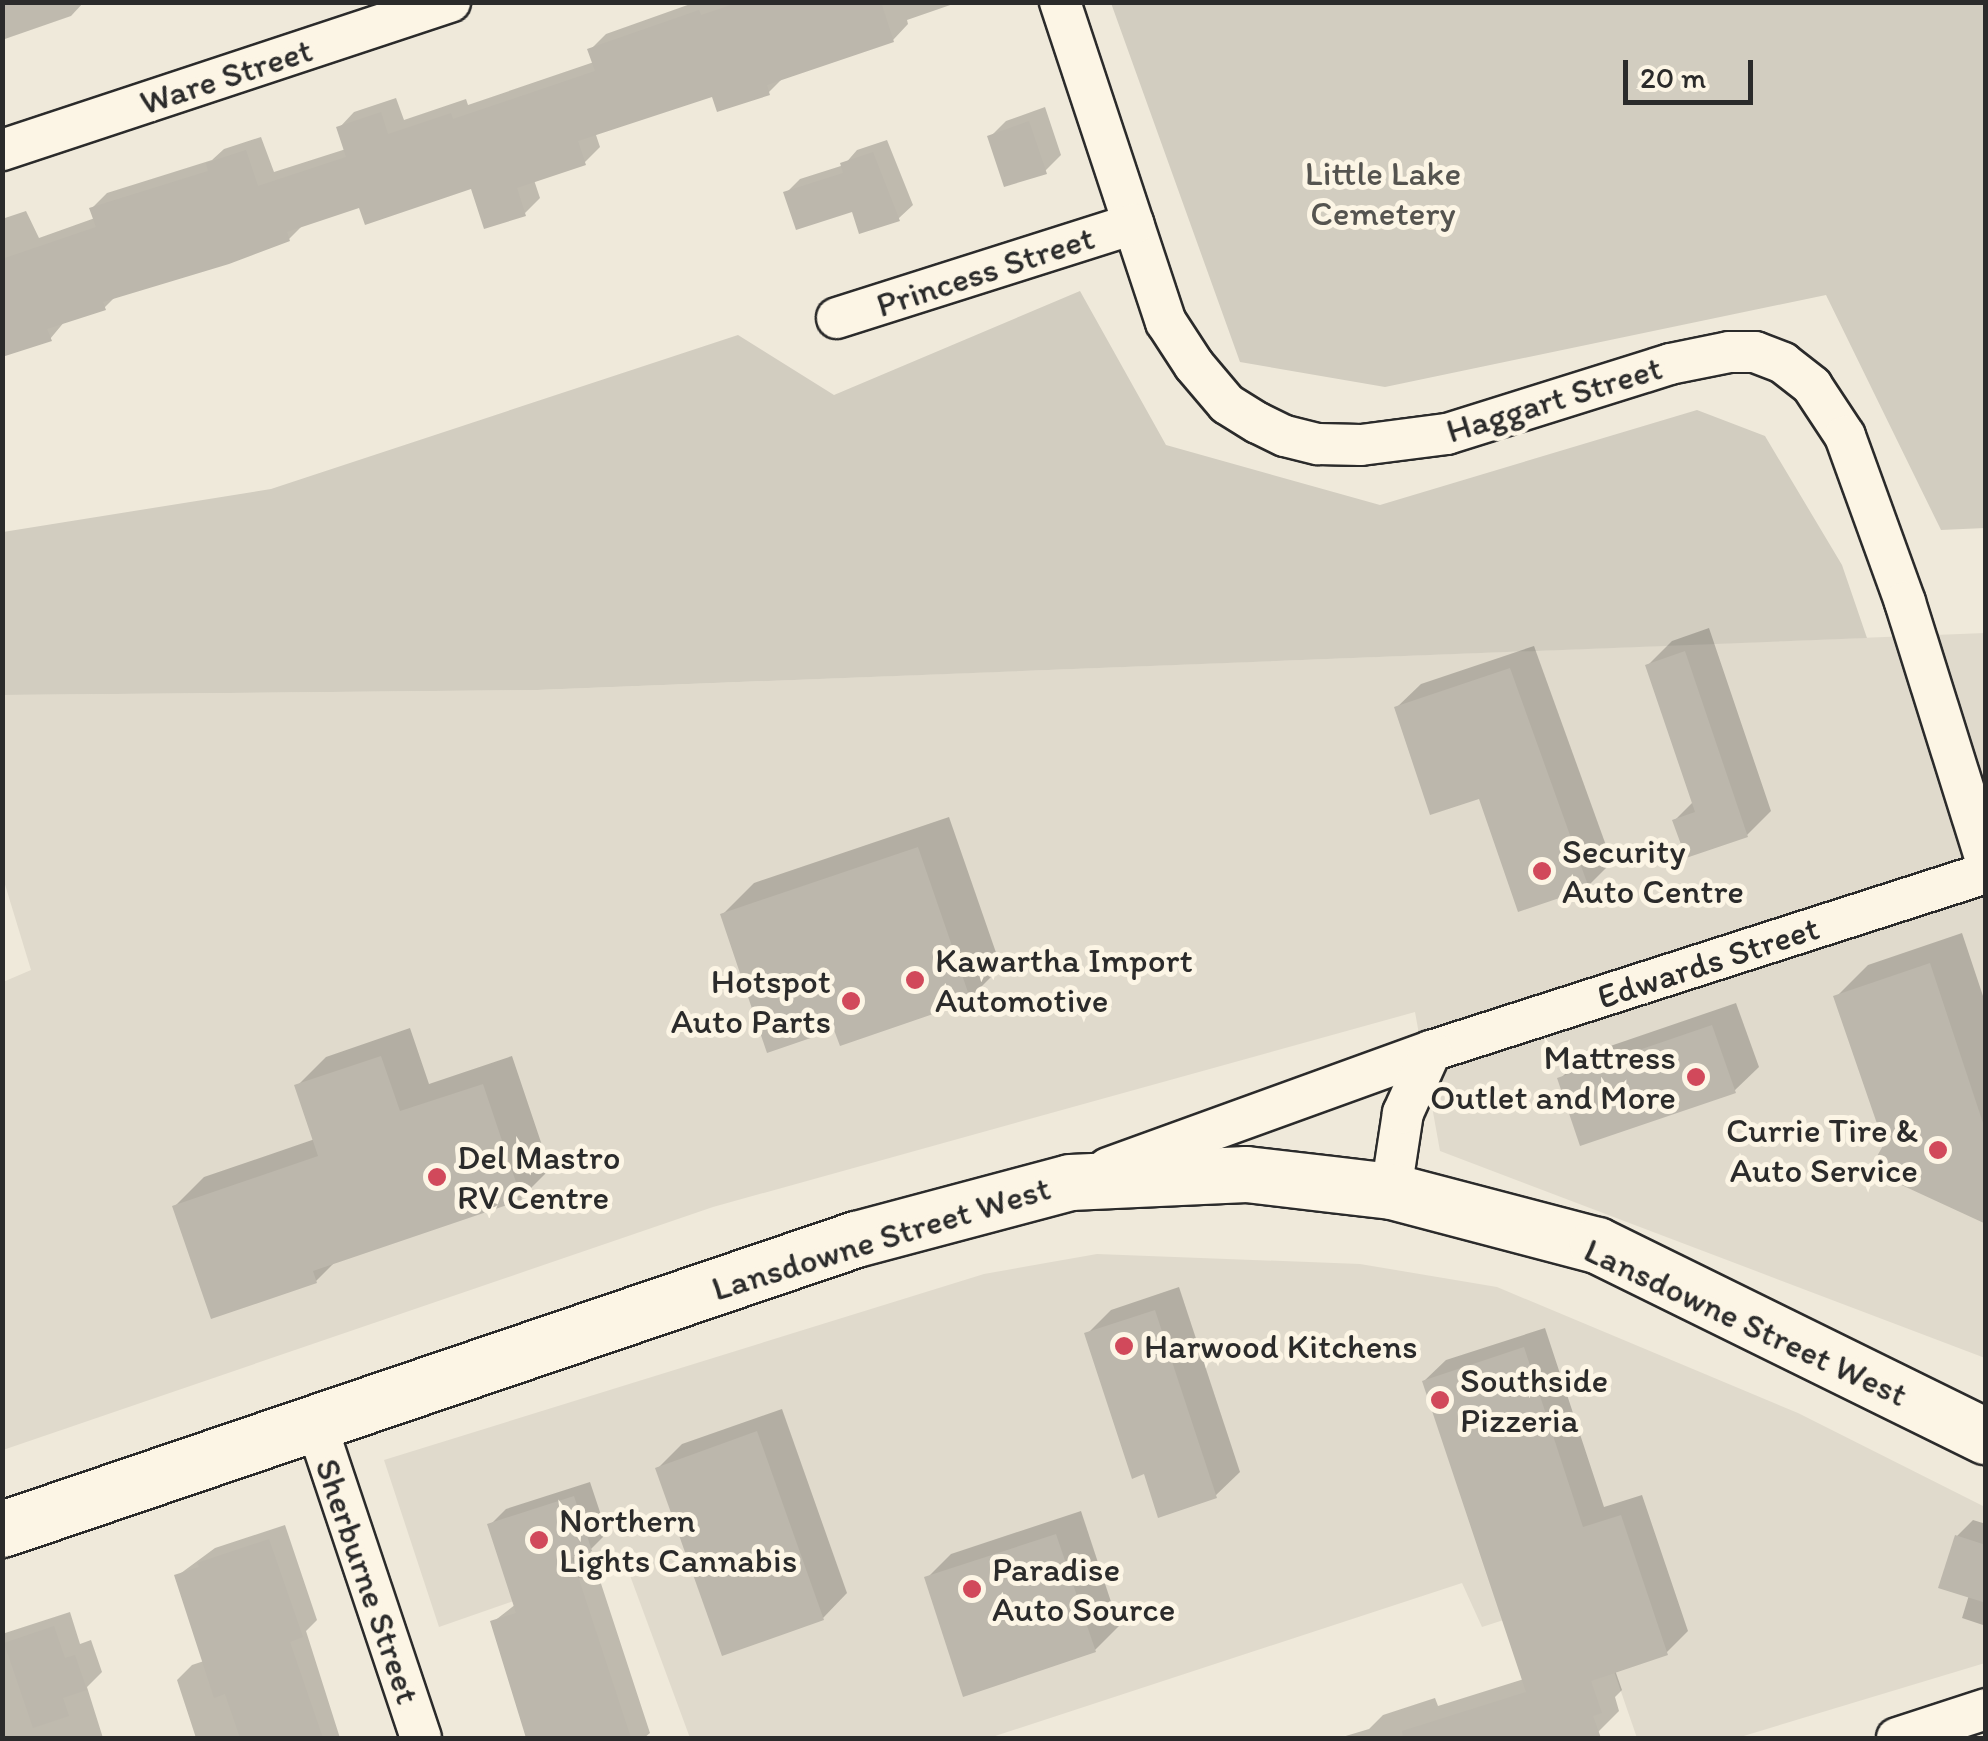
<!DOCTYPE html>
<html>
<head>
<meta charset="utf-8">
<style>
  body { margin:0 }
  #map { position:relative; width:1988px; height:1741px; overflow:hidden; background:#efe9da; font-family:Itim,sans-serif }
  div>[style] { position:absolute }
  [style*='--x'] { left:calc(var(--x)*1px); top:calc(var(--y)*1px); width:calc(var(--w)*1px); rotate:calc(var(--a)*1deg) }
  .built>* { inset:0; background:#e0dacc }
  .green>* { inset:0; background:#d2cdc0 }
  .shadow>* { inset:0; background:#0003 }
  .building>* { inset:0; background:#bcb7ac }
  .roads { filter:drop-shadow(2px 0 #2b2b2b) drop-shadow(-2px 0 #2b2b2b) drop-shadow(0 2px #2b2b2b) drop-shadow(0 -2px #2b2b2b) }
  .street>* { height:40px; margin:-20px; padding:0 20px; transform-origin:20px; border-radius:20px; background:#fcf5e5 }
  .secondary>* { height:55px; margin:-27.5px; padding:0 27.5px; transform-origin:27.5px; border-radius:27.5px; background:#fcf5e5 }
  .dots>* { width:28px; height:28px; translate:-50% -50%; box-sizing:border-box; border:5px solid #fcf5e5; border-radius:50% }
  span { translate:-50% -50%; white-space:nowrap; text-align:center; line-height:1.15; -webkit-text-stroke:10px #fcf5e5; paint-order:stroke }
  .street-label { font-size:35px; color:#2b2b2b }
  .park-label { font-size:35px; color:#555450 }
  .poi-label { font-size:35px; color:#2b2b2b }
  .left { translate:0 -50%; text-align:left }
  .right { translate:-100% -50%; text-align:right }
  .frame { position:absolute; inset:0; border:5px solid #2b2b2b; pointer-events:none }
  .scale { position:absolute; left:1623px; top:60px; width:130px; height:45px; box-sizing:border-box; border:5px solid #2b2b2b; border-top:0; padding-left:12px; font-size:30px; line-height:35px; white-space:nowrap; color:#2b2b2b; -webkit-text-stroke:8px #fcf5e5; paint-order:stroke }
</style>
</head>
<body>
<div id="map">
  <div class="built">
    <i style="clip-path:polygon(1985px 633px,1985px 1358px,1440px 1151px,1415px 1012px,713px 1207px,3px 1450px,3px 982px,31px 970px,3px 878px,2px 695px,537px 690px)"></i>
    <i style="clip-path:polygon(1097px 1254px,1360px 1264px,1497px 1287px,1798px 1413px,1985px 1507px,1985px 1663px,1737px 1738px,1637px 1738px,1587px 1593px,1482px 1627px,1462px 1583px,989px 1738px,690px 1738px,625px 1562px,439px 1627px,384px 1460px,984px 1274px)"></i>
  </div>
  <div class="green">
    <i style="clip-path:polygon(1111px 3px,1985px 3px,1985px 528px,1941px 530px,1826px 295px,1385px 387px,1240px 362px)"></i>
    <i style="clip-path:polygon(1080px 291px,1166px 445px,1380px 505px,1697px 410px,1765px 436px,1842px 565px,1867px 638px,537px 690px,3px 695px,3px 532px,271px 489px,738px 335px,834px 395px)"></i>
  </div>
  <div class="shadow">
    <i style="clip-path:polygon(2px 2px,84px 2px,71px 16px,2px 40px)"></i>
    <i style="clip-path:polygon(696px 2px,959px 2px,907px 20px,908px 24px,893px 40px,785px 76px,769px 92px,714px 93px,595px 132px,600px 147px,584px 163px,534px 180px,540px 198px,525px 213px,473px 186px,361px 205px,304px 224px,289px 239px,117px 295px,104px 308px,65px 321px,50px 339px,2px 354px,2px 219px,26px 211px,39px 238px,95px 218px,92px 208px,107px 193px,212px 160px,224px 149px,261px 137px,274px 172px,346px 149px,339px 128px,354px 112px,396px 98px,404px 120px,466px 99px,468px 105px,594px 62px,590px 50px,606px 34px)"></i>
    <i style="clip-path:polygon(1045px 107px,1061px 155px,1045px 171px,990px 137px,1006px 121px)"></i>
    <i style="clip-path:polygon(887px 140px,913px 205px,899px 218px,861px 231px,853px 209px,786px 193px,800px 179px,844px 165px,857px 150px)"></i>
    <i style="clip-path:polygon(1709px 628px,1771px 811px,1747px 835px,1675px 820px,1694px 801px,1648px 665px,1672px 641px)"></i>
    <i style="clip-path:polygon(1534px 646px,1612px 862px,1588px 886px,1480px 795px,1396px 708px,1421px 684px)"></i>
    <i style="clip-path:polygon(949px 817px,1001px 967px,969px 999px,836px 1026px,723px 914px,754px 883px)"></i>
    <i style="clip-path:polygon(1962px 933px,1986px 1005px,1986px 1210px,1836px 997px,1868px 965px)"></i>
    <i style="clip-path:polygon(1736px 1003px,1759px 1067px,1734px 1091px,1560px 1079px,1584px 1055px)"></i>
    <i style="clip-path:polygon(410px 1028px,429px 1084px,512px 1056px,550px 1169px,521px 1198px,336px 1261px,316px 1281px,175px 1206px,204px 1177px,315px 1139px,297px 1086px,326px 1057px)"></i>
    <i style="clip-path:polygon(1179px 1287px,1240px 1472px,1215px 1496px,1146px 1471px,1087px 1334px,1111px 1310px)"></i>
    <i style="clip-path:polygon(1545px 1328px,1604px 1507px,1642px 1495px,1688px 1631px,1667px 1652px,1615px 1670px,1622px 1690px,1615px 1697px,1619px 1711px,1598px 1732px,1579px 1738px,1339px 1738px,1369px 1729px,1383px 1715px,1435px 1698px,1438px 1706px,1524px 1679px,1424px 1381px,1446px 1360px)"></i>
    <i style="clip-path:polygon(782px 1409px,847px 1593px,823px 1618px,658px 1468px,682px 1444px)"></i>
    <i style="clip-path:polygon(590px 1482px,607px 1533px,590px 1550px,650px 1733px,644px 1738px,530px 1738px,493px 1622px,516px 1604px,490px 1525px,506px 1509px)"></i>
    <i style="clip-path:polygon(1081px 1511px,1119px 1626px,1095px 1650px,927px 1578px,951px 1554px)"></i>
    <i style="clip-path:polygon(1973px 1520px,1986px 1524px,1986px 1626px,1962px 1618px,1969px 1595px,1957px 1536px)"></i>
    <i style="clip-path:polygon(285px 1525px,317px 1620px,306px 1631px,340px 1738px,196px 1738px,177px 1680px,192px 1665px,204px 1661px,177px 1576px,215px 1548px)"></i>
    <i style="clip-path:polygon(70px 1612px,80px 1644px,91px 1640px,102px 1672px,87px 1687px,103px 1738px,2px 1738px,2px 1634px)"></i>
  </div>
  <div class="building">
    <i style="clip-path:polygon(740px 2px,881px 2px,894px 42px,767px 85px,770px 95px,717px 112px,712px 97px,578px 141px,586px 165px,517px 188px,526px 216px,484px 229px,471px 189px,365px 225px,359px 208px,287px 232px,290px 241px,229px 264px,103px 302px,106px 310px,47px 329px,52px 341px,2px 357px,2px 259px,96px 227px,89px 208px,208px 171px,206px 163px,246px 150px,258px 186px,346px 157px,336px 127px,381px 112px,388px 134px,451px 113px,453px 119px,595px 71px,587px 49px,699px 10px,701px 15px)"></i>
    <i style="clip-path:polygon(1029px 121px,1047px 174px,1004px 187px,987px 136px)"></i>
    <i style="clip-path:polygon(873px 152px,900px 221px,859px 234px,852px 212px,796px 230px,783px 192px,843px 173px,840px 163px)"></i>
    <i style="clip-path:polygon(1685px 651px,1748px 837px,1686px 858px,1672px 820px,1695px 812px,1645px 665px)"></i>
    <i style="clip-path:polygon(1510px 668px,1589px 888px,1518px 912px,1479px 799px,1430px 815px,1394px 707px)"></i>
    <i style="clip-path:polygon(918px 847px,971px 1001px,840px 1046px,834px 1030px,767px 1053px,720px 914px)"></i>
    <i style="clip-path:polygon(1930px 963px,1986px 1132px,1986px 1224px,1869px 1170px,1884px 1144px,1833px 996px)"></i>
    <i style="clip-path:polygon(1712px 1025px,1736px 1093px,1580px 1146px,1557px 1078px)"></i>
    <i style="clip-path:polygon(381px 1056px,400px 1111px,483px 1084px,522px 1200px,313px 1271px,317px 1283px,211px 1319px,172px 1206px,318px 1156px,294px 1085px)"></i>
    <i style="clip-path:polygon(1155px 1310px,1217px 1498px,1158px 1518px,1144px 1474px,1132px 1479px,1084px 1333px)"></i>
    <i style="clip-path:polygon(1524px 1347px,1583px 1527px,1621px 1515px,1668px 1655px,1591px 1681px,1602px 1713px,1593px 1716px,1601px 1738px,1403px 1738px,1402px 1731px,1526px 1692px,1422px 1381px)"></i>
    <i style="clip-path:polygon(757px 1431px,824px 1620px,722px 1656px,655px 1468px)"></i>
    <i style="clip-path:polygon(574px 1496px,592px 1551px,572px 1558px,631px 1738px,526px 1738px,490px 1621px,516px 1613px,487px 1524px)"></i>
    <i style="clip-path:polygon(1056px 1534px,1096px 1652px,963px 1697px,924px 1577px)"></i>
    <i style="clip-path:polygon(1955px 1535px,1986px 1545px,1986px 1603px,1938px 1588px)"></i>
    <i style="clip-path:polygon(269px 1539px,303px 1637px,290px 1642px,323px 1738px,240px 1738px,225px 1694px,214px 1698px,174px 1575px,199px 1567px,197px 1563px)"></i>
    <i style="clip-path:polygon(54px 1626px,65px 1658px,75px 1655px,87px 1690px,63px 1698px,69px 1716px,33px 1728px,4px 1643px)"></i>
  </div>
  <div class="roads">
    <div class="street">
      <i style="--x:1060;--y:2;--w:337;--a:71.7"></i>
      <i style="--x:1166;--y:322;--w:51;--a:56.9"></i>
      <i style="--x:1194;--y:365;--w:51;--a:49.8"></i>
      <i style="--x:1227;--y:404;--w:36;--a:32"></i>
      <i style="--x:1258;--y:423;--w:30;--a:26"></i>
      <i style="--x:1285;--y:436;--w:34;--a:14"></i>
      <i style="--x:1318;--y:444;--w:43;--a:1.3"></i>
      <i style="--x:1361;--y:445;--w:87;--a:-7.3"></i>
      <i style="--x:1447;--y:434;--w:234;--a:-17.4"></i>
      <i style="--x:1670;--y:364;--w:60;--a:-11.5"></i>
      <i style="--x:1729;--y:352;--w:26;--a:0"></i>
      <i style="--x:1755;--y:352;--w:30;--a:21"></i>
      <i style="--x:1783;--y:363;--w:37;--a:38"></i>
      <i style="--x:1812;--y:386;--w:60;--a:56.6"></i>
      <i style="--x:1845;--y:436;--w:177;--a:70.1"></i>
      <i style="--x:1905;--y:602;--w:270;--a:72.6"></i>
      <i style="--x:2;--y:150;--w:472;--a:-18.3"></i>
      <i style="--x:837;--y:318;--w:311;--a:-17.6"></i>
      <i style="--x:1108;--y:1168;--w:344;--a:-19.9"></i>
      <i style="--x:1431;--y:1051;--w:583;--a:-17.78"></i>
      <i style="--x:1391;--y:1191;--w:79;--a:-81.3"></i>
      <i style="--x:1403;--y:1113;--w:68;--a:-65.7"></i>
      <i style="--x:316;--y:1424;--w:331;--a:71.5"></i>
      <i style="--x:1897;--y:1738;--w:94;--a:-18"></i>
    </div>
    <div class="secondary">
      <i style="--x:2;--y:1529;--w:902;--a:-18.76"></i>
      <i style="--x:856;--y:1239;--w:221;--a:-14.9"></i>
      <i style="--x:1070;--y:1182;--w:176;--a:-2.6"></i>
      <i style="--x:1246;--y:1174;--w:146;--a:6.7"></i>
      <i style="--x:1391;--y:1191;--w:213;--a:14.7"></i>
      <i style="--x:1597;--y:1245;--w:433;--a:26.2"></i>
    </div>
  </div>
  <div class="dots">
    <i style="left:1542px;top:871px;background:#d1495b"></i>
    <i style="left:915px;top:980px;background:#d1495b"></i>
    <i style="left:851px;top:1001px;background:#d1495b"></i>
    <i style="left:1696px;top:1077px;background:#d1495b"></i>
    <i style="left:1938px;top:1150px;background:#d1495b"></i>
    <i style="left:437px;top:1177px;background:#d1495b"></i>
    <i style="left:1124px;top:1346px;background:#d1495b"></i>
    <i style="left:1440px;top:1400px;background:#d1495b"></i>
    <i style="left:539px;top:1540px;background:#d1495b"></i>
    <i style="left:972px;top:1589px;background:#d1495b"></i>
  </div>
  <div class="street-label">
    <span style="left:226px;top:76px;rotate:-18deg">Ware Street</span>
    <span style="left:985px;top:271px;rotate:-18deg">Princess Street</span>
    <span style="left:1554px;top:399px;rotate:-17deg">Haggart Street</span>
    <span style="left:1708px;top:962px;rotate:-18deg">Edwards Street</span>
    <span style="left:881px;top:1238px;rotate:-17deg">Lansdowne Street West</span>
    <span style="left:1746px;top:1322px;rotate:25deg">Lansdowne Street West</span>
    <span style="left:368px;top:1581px;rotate:71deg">Sherburne Street</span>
  </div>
  <div class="park-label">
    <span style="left:1383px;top:193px">Little Lake<br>Cemetery</span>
  </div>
  <div class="poi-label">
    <span class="left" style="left:1562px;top:871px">Security<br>Auto Centre</span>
    <span class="left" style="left:935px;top:980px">Kawartha Import<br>Automotive</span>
    <span class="right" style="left:831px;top:1001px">Hotspot<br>Auto Parts</span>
    <span class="right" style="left:1676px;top:1077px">Mattress<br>Outlet and More</span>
    <span class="right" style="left:1918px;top:1150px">Currie Tire &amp;<br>Auto Service</span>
    <span class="left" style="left:457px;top:1177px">Del Mastro<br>RV Centre</span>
    <span class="left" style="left:1144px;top:1346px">Harwood Kitchens</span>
    <span class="left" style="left:1460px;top:1400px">Southside<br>Pizzeria</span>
    <span class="left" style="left:559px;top:1540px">Northern<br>Lights Cannabis</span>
    <span class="left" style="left:992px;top:1589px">Paradise<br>Auto Source</span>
  </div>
  <div class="frame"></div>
  <div class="scale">20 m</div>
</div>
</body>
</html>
